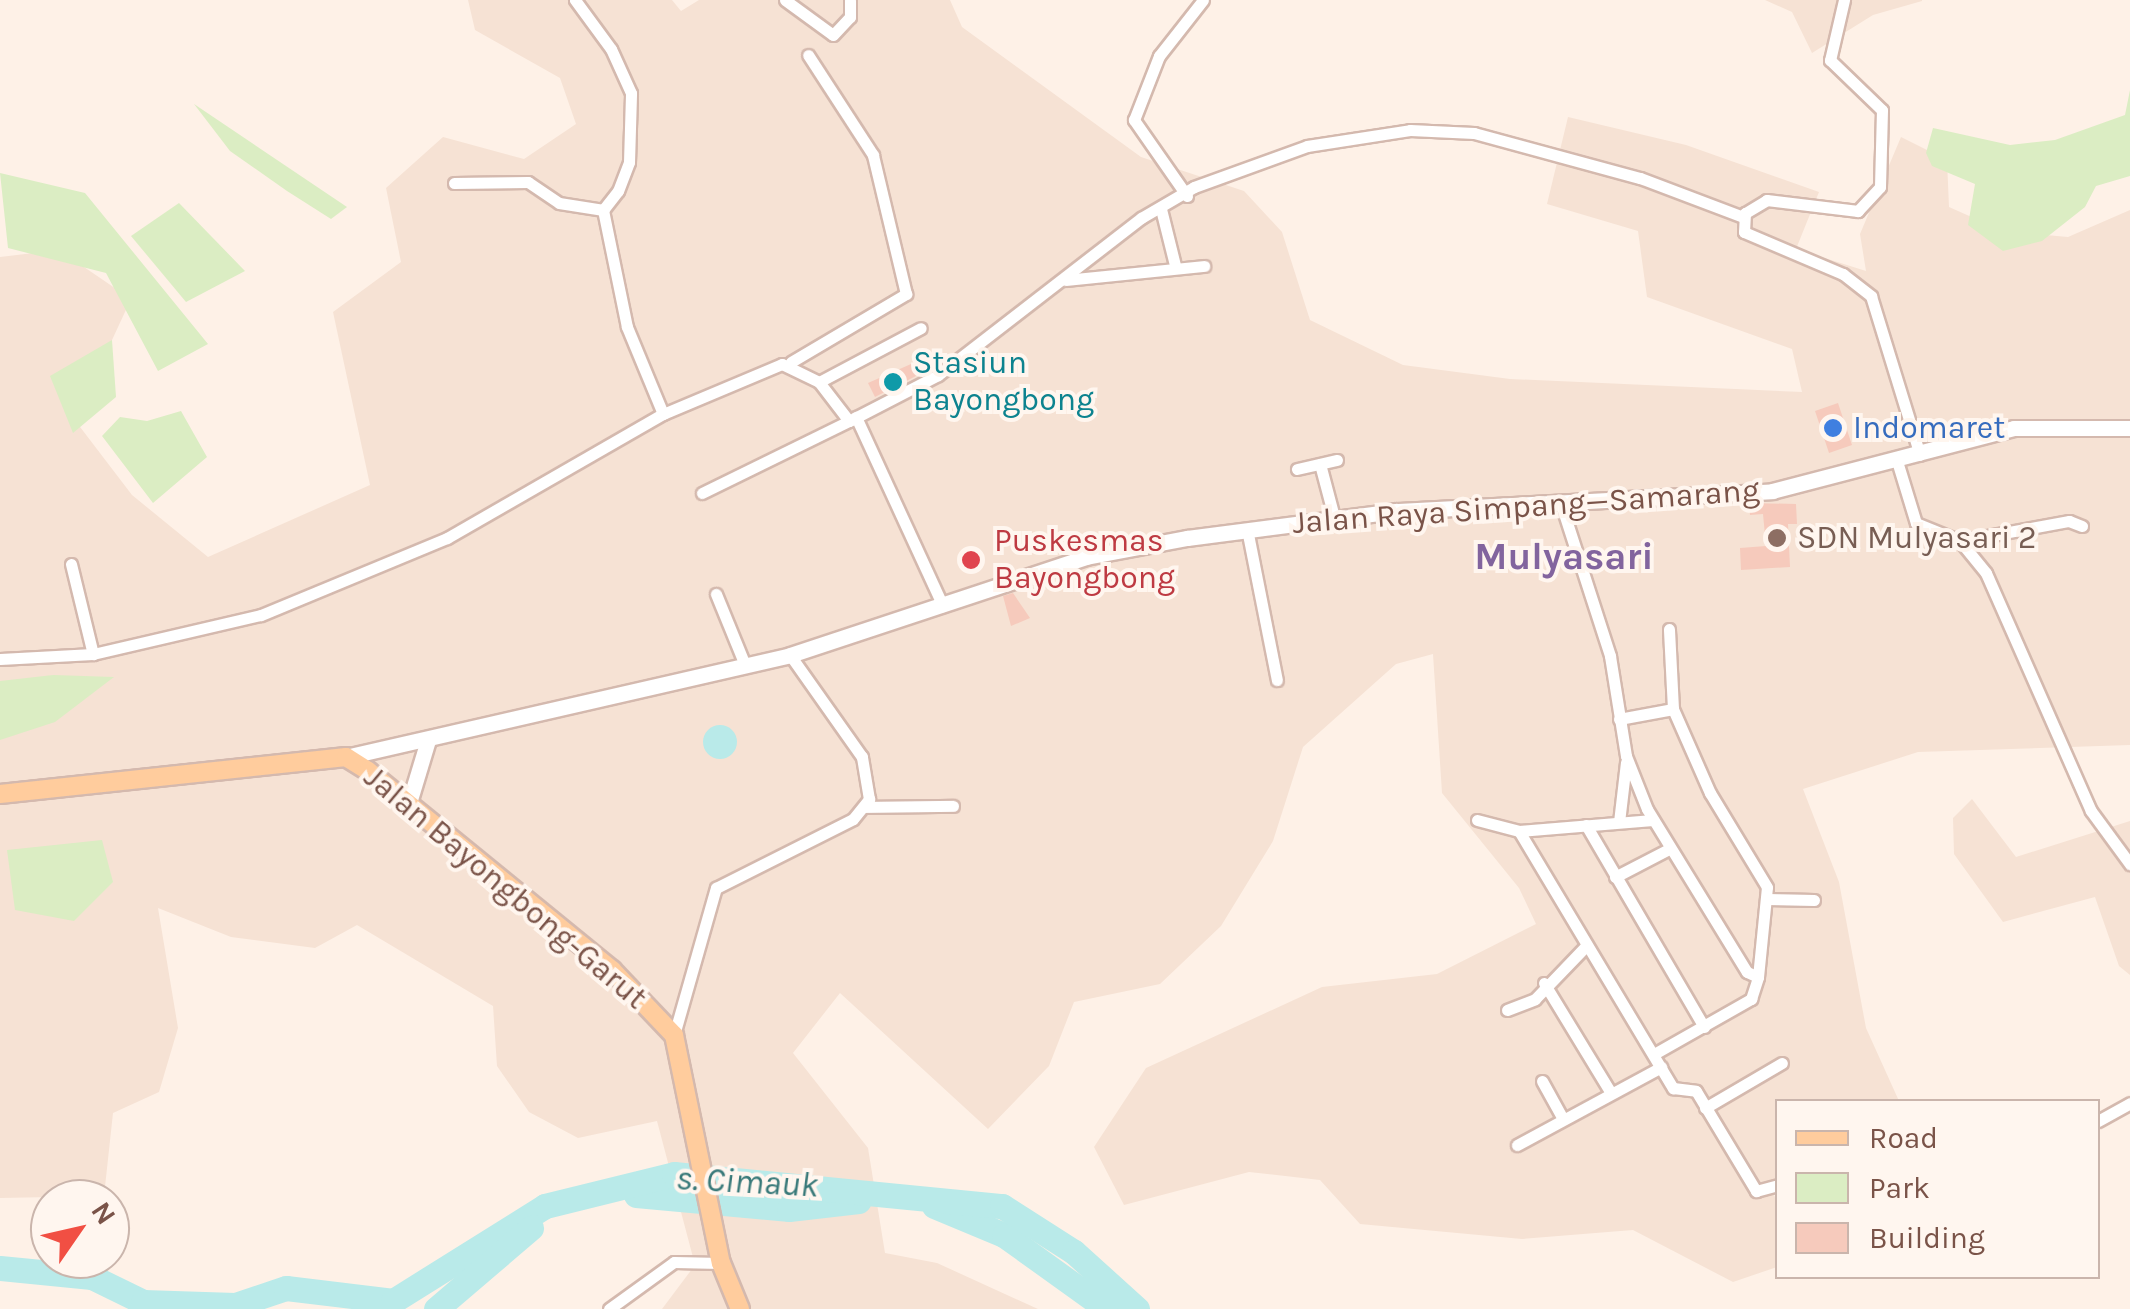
<!DOCTYPE html>
<html>
<head>
<meta charset="utf-8">
<style>
  body { margin:0 }
  #map { position:relative; width:2130px; height:1309px; overflow:hidden; background:#fef1e7; font-family:Karla,sans-serif }
  div>[style] { position:absolute }
  [style*='--x'] { left:calc(var(--x)*1px); top:calc(var(--y)*1px); width:calc(var(--w)*1px); rotate:calc(var(--a)*1deg) }
  .residential>* { inset:0; background:#f6e2d4 }
  .green>* { inset:0; background:#dbedc3 }
  .water>* { inset:0; background:#b9eae9 }
  .round { border-radius:50% }
  .river>* { height:25px; margin:-12.5px; padding:0 12.5px; transform-origin:12.5px; border-radius:12.5px; background:#b9eae9 }
  .building>* { inset:0; background:#f6cabc }
  .roads { filter:drop-shadow(2px 0 #d4b9ae) drop-shadow(-2px 0 #d4b9ae) drop-shadow(0 2px #d4b9ae) drop-shadow(0 -2px #d4b9ae) }
  .minor>* { height:11px; margin:-5.5px; padding:0 5.5px; transform-origin:5.5px; border-radius:5.5px; background:#fff }
  .secondary>* { height:15px; margin:-7.5px; padding:0 7.5px; transform-origin:7.5px; border-radius:7.5px; background:#fff }
  .primary>* { height:18px; margin:-9px; padding:0 9px; transform-origin:9px; border-radius:9px; background:#ffcc9d }
  .dots>* { width:28px; height:28px; translate:-50% -50%; box-sizing:border-box; border:5px solid #fff6ef; border-radius:50% }
  span { translate:-50% -50%; white-space:nowrap; text-align:center; line-height:1.15; -webkit-text-stroke:8px #fff6ef; paint-order:stroke }
  .culture-label { font-size:32px; color:#0d838f }
  .left { translate:0 -50%; text-align:left }
  .shop-label { font-size:32px; color:#366cbe }
  .street-label { font-size:32px; color:#7a5348 }
  .education-label { font-size:32px; color:#785e54 }
  .health-label { font-size:32px; color:#be3a42 }
  .water-label { font-size:35px; color:#387979; font-style:italic }
  .quarter-label { font-size:38px; color:#82649e; font-weight:700 }
  .legend { position:absolute; left:1775px; top:1099px; width:325px; height:180px; box-sizing:border-box; background:#fff6ef; border:2px solid #cab5ac; margin:0; padding:12px 18px; list-style:none; font-size:30px; color:#7a5348 }
  .legend li { display:flex; align-items:center; gap:20px; height:50px }
  .legend b { width:50px; border:2px solid #cab5ac }
  .north { position:absolute; left:30px; top:1179px; width:100px; height:100px; box-sizing:border-box; background:#fff6ef; border:2px solid #cab5ac; border-radius:50%; rotate:56deg; font-size:28px; font-weight:700; line-height:40px; text-align:center; color:#7a5348 }
  .north::after { content:''; display:block; margin:auto; width:35px; height:45px; background:#f14f43; clip-path:polygon(50% 0,100% 100%,50% 72%,0 100%) }
</style>
</head>
<body>
<div id="map">
  <div class="residential">
    <i style="clip-path:polygon(468px 0,672px 0,681px 11px,699px 0,950px 0,962px 27px,1141px 157px,1244px 191px,1282px 232px,1310px 320px,1403px 365px,1510px 379px,1802px 392px,1792px 349px,1647px 297px,1638px 231px,1547px 204px,1568px 117px,1686px 145px,1819px 192px,1796px 249px,1866px 271px,1860px 234px,1901px 137px,1947px 160px,1949px 207px,2003px 231px,2068px 237px,2130px 210px,2130px 745px,1918px 752px,1803px 789px,1839px 882px,1866px 1028px,1899px 1101px,1778px 1102px,1777px 1184px,1769px 1185px,1777px 1201px,1777px 1267px,1733px 1282px,1633px 1230px,1522px 1239px,1360px 1224px,1320px 1180px,1249px 1172px,1124px 1205px,1094px 1147px,1146px 1068px,1322px 987px,1437px 974px,1536px 924px,1519px 888px,1442px 793px,1433px 654px,1396px 664px,1303px 747px,1273px 841px,1221px 926px,1160px 984px,1074px 1002px,1049px 1066px,988px 1129px,840px 993px,793px 1053px,868px 1148px,885px 1253px,937px 1263px,1038px 1309px,662px 1309px,695px 1265px,657px 1121px,578px 1138px,529px 1112px,497px 1066px,493px 1006px,357px 925px,315px 948px,231px 937px,158px 908px,178px 1028px,159px 1092px,113px 1113px,104px 1196px,0 1198px,0 257px,59px 250px,131px 299px,106px 353px,61px 402px,132px 495px,208px 557px,370px 485px,333px 312px,401px 262px,386px 188px,443px 137px,524px 159px,576px 124px,560px 78px,475px 30px)"></i>
    <i style="clip-path:polygon(1765px 0,1922px 0,1922px 1px,1873px 15px,1812px 53px,1792px 12px)"></i>
    <i style="clip-path:polygon(1972px 799px,2016px 857px,2130px 821px,2130px 975px,2119px 966px,2095px 897px,2003px 922px,1954px 854px,1953px 818px)"></i>
  </div>
  <div class="green">
    <i style="clip-path:polygon(2130px 90px,2130px 176px,2096px 186px,2085px 207px,2042px 241px,2003px 251px,1968px 225px,1975px 184px,1932px 166px,1926px 153px,1933px 128px,2010px 145px,2055px 140px,2125px 115px)"></i>
    <i style="clip-path:polygon(194px 104px,347px 207px,331px 219px,287px 191px,230px 151px)"></i>
    <i style="clip-path:polygon(0 173px,85px 193px,208px 344px,158px 371px,106px 273px,8px 248px)"></i>
    <i style="clip-path:polygon(179px 203px,245px 271px,186px 302px,131px 236px)"></i>
    <i style="clip-path:polygon(112px 340px,116px 397px,73px 433px,50px 376px)"></i>
    <i style="clip-path:polygon(181px 411px,207px 457px,153px 503px,102px 436px,120px 417px,147px 421px)"></i>
    <i style="clip-path:polygon(53px 675px,114px 677px,55px 722px,0 740px,0 681px)"></i>
    <i style="clip-path:polygon(102px 840px,113px 882px,74px 921px,15px 910px,7px 850px)"></i>
  </div>
  <div class="water">
    <i class="round" style="left:703px;top:725px;width:34px;height:34px"></i>
  </div>
  <div class="river">
    <i style="--x:636;--y:1195;--w:154;--a:5.2"></i>
    <i style="--x:789;--y:1209;--w:70;--a:-6.5"></i>
    <i style="--x:934;--y:1206;--w:76;--a:22.5"></i>
    <i style="--x:1004;--y:1235;--w:127;--a:35.7"></i>
    <i style="--x:0;--y:1268;--w:92;--a:5.6"></i>
    <i style="--x:92;--y:1277;--w:57;--a:26.1"></i>
    <i style="--x:143;--y:1302;--w:92;--a:1.9"></i>
    <i style="--x:235;--y:1305;--w:54;--a:-18.4"></i>
    <i style="--x:286;--y:1288;--w:108;--a:6.9"></i>
    <i style="--x:393;--y:1301;--w:179;--a:-32"></i>
    <i style="--x:545;--y:1206;--w:133;--a:-13.9"></i>
    <i style="--x:674;--y:1174;--w:330;--a:5.6"></i>
    <i style="--x:1002;--y:1206;--w:85;--a:32.6"></i>
    <i style="--x:1074;--y:1252;--w:85;--a:42.1"></i>
    <i style="--x:436;--y:1309;--w:125;--a:-40.5"></i>
  </div>
  <div class="building">
    <i style="clip-path:polygon(911px 364px,916px 376px,875px 397px,868px 383px)"></i>
    <i style="clip-path:polygon(1838px 403px,1852px 445px,1829px 453px,1815px 411px)"></i>
    <i style="clip-path:polygon(1749px 503px,1796px 504px,1797px 524px,1788px 524px,1790px 567px,1741px 570px,1740px 548px,1766px 546px,1763px 514px,1750px 515px)"></i>
    <i style="clip-path:polygon(1013px 593px,1030px 618px,1011px 626px,1003px 596px)"></i>
  </div>
  <div class="roads">
    <div class="minor">
      <i style="--x:785;--y:0;--w:59;--a:36.1"></i>
      <i style="--x:833;--y:35;--w:25;--a:-47"></i>
      <i style="--x:850;--y:17;--w:17;--a:-90"></i>
      <i style="--x:1844;--y:0;--w:62;--a:103.1"></i>
      <i style="--x:1830;--y:60;--w:72;--a:43.9"></i>
      <i style="--x:1882;--y:110;--w:77;--a:91.5"></i>
      <i style="--x:1880;--y:187;--w:33;--a:133"></i>
      <i style="--x:1858;--y:211;--w:92;--a:-173.1"></i>
      <i style="--x:1767;--y:200;--w:26;--a:149"></i>
      <i style="--x:1745;--y:213;--w:19;--a:93"></i>
      <i style="--x:1744;--y:232;--w:108;--a:23"></i>
      <i style="--x:1843;--y:274;--w:36;--a:38"></i>
      <i style="--x:1871;--y:296;--w:166;--a:72.9"></i>
      <i style="--x:454;--y:183;--w:74;--a:-0.8"></i>
      <i style="--x:528;--y:182;--w:37;--a:34"></i>
      <i style="--x:559;--y:203;--w:45;--a:9"></i>
      <i style="--x:603;--y:210;--w:24;--a:-52"></i>
      <i style="--x:618;--y:191;--w:31;--a:-69"></i>
      <i style="--x:629;--y:162;--w:69;--a:-88.3"></i>
      <i style="--x:631;--y:93;--w:48;--a:-114.4"></i>
      <i style="--x:611;--y:49;--w:61;--a:-126.3"></i>
      <i style="--x:1187;--y:196;--w:93;--a:-124.9"></i>
      <i style="--x:1134;--y:120;--w:69;--a:-68.7"></i>
      <i style="--x:1159;--y:56;--w:71;--a:-51.8"></i>
      <i style="--x:1161;--y:209;--w:58;--a:76"></i>
      <i style="--x:603;--y:210;--w:119;--a:78.4"></i>
      <i style="--x:627;--y:327;--w:94;--a:67.5"></i>
      <i style="--x:1066;--y:280;--w:139;--a:-5.8"></i>
      <i style="--x:791;--y:362;--w:134;--a:-30.6"></i>
      <i style="--x:906;--y:294;--w:143;--a:-103.4"></i>
      <i style="--x:873;--y:155;--w:119;--a:-123"></i>
      <i style="--x:819;--y:382;--w:115;--a:-27.9"></i>
      <i style="--x:856;--y:417;--w:208;--a:65.3"></i>
      <i style="--x:1897;--y:461;--w:65;--a:73"></i>
      <i style="--x:1916;--y:523;--w:48;--a:22.2"></i>
      <i style="--x:1960;--y:541;--w:41;--a:50.9"></i>
      <i style="--x:1986;--y:573;--w:260;--a:66.2"></i>
      <i style="--x:2091;--y:811;--w:66;--a:53.7"></i>
      <i style="--x:1320;--y:464;--w:55;--a:75.2"></i>
      <i style="--x:1297;--y:469;--w:41;--a:-12.7"></i>
      <i style="--x:702;--y:493;--w:164;--a:-26.1"></i>
      <i style="--x:1562;--y:507;--w:157;--a:72.1"></i>
      <i style="--x:1610;--y:656;--w:101;--a:80.9"></i>
      <i style="--x:1626;--y:756;--w:57;--a:68.4"></i>
      <i style="--x:1647;--y:809;--w:191;--a:58.5"></i>
      <i style="--x:1747;--y:972;--w:12;--a:24"></i>
      <i style="--x:1758;--y:977;--w:90;--a:-84.3"></i>
      <i style="--x:1767;--y:887;--w:110;--a:-121.2"></i>
      <i style="--x:1710;--y:793;--w:92;--a:-113.8"></i>
      <i style="--x:1673;--y:709;--w:80;--a:-92.9"></i>
      <i style="--x:1247;--y:529;--w:154;--a:78.8"></i>
      <i style="--x:1960;--y:541;--w:111;--a:-10.4"></i>
      <i style="--x:2069;--y:521;--w:14;--a:21"></i>
      <i style="--x:71;--y:564;--w:93;--a:76.3"></i>
      <i style="--x:716;--y:594;--w:77;--a:67.8"></i>
      <i style="--x:0;--y:659;--w:93;--a:-3.1"></i>
      <i style="--x:93;--y:654;--w:172;--a:-13.1"></i>
      <i style="--x:261;--y:615;--w:201;--a:-22.5"></i>
      <i style="--x:447;--y:538;--w:249;--a:-29.9"></i>
      <i style="--x:663;--y:414;--w:129;--a:-22.8"></i>
      <i style="--x:782;--y:364;--w:41;--a:25.9"></i>
      <i style="--x:819;--y:382;--w:49;--a:52.4"></i>
      <i style="--x:849;--y:421;--w:100;--a:-27.3"></i>
      <i style="--x:938;--y:375;--w:257;--a:-37.7"></i>
      <i style="--x:1141;--y:218;--w:61;--a:-30.3"></i>
      <i style="--x:1194;--y:187;--w:120;--a:-19.9"></i>
      <i style="--x:1307;--y:146;--w:104;--a:-8.8"></i>
      <i style="--x:1410;--y:130;--w:64;--a:2.7"></i>
      <i style="--x:1474;--y:133;--w:172;--a:15.2"></i>
      <i style="--x:1640;--y:178;--w:110;--a:20.7"></i>
      <i style="--x:1619;--y:719;--w:55;--a:-10.5"></i>
      <i style="--x:865;--y:807;--w:88;--a:-0.7"></i>
      <i style="--x:1477;--y:820;--w:43;--a:14.7"></i>
      <i style="--x:1519;--y:831;--w:134;--a:-4.7"></i>
      <i style="--x:1619;--y:822;--w:60;--a:-83.3"></i>
      <i style="--x:1586;--y:825;--w:234;--a:59.7"></i>
      <i style="--x:1519;--y:831;--w:300;--a:59.1"></i>
      <i style="--x:1673;--y:1088;--w:23;--a:7"></i>
      <i style="--x:1696;--y:1091;--w:117;--a:59"></i>
      <i style="--x:1756;--y:1191;--w:23;--a:-15"></i>
      <i style="--x:1615;--y:877;--w:61;--a:-27.4"></i>
      <i style="--x:1767;--y:899;--w:47;--a:1.2"></i>
      <i style="--x:1544;--y:983;--w:129;--a:58.7"></i>
      <i style="--x:1507;--y:1010;--w:30;--a:-21"></i>
      <i style="--x:1535;--y:999;--w:74;--a:-46.1"></i>
      <i style="--x:674;--y:1035;--w:153;--a:-74.1"></i>
      <i style="--x:716;--y:888;--w:153;--a:-26.7"></i>
      <i style="--x:853;--y:819;--w:26;--a:-51"></i>
      <i style="--x:869;--y:799;--w:43;--a:-99.5"></i>
      <i style="--x:862;--y:757;--w:125;--a:-125.2"></i>
      <i style="--x:1654;--y:1054;--w:112;--a:-29.6"></i>
      <i style="--x:1751;--y:999;--w:23;--a:-72"></i>
      <i style="--x:1542;--y:1081;--w:43;--a:61.1"></i>
      <i style="--x:1705;--y:1108;--w:89;--a:-30.3"></i>
      <i style="--x:2098;--y:1121;--w:37;--a:-29"></i>
      <i style="--x:1517;--y:1145;--w:164;--a:-28.4"></i>
      <i style="--x:609;--y:1309;--w:80;--a:-35.9"></i>
      <i style="--x:674;--y:1262;--w:47;--a:1.2"></i>
    </div>
    <div class="secondary">
      <i style="--x:346;--y:757;--w:456;--a:-12.9"></i>
      <i style="--x:790;--y:655;--w:312;--a:-18.3"></i>
      <i style="--x:1086;--y:557;--w:103;--a:-10.7"></i>
      <i style="--x:1187;--y:538;--w:211;--a:-7.4"></i>
      <i style="--x:1396;--y:511;--w:377;--a:-3"></i>
      <i style="--x:1772;--y:491;--w:250;--a:-14.6"></i>
      <i style="--x:2014;--y:428;--w:116;--a:0"></i>
      <i style="--x:409;--y:803;--w:66;--a:-73.2"></i>
    </div>
    <div class="primary">
      <i style="--x:0;--y:794;--w:348;--a:-6.1"></i>
      <i style="--x:346;--y:757;--w:26;--a:32"></i>
      <i style="--x:368;--y:771;--w:315;--a:39.2"></i>
      <i style="--x:612;--y:970;--w:90;--a:46.4"></i>
      <i style="--x:674;--y:1035;--w:233;--a:78.4"></i>
      <i style="--x:721;--y:1263;--w:50;--a:67.6"></i>
    </div>
  </div>
  <div class="dots">
    <i style="left:893px;top:382px;background:#0f9aa8"></i>
    <i style="left:1833px;top:428px;background:#3f7fe0"></i>
    <i style="left:1777px;top:538px;background:#8d6e63"></i>
    <i style="left:971px;top:560px;background:#e0444e"></i>
  </div>
  <div class="culture-label">
    <span class="left" style="left:913px;top:382px">Stasiun<br>Bayongbong</span>
  </div>
  <div class="shop-label">
    <span class="left" style="left:1853px;top:428px">Indomaret</span>
  </div>
  <div class="street-label">
    <span style="left:1526px;top:507px;rotate:-4deg">Jalan Raya Simpang—Samarang</span>
    <span style="left:505px;top:888px;rotate:40deg">Jalan Bayongbong-Garut</span>
  </div>
  <div class="education-label">
    <span class="left" style="left:1797px;top:538px">SDN Mulyasari 2</span>
  </div>
  <div class="health-label">
    <span class="left" style="left:994px;top:560px">Puskesmas<br>Bayongbong</span>
  </div>
  <div class="water-label">
    <span style="left:747px;top:1182px;rotate:3deg">s. Cimauk</span>
  </div>
  <div class="quarter-label">
    <span style="left:1564px;top:557px">Mulyasari</span>
  </div>
  <ul class="legend">
  <li><b style="height:12px;background:#ffcc9d"></b>Road</li>
  <li><b style="height:28px;background:#dbedc3"></b>Park</li>
  <li><b style="height:28px;background:#f6cabc"></b>Building</li>
  </ul>
  <div class="north">N</div>
</div>
</body>
</html>
